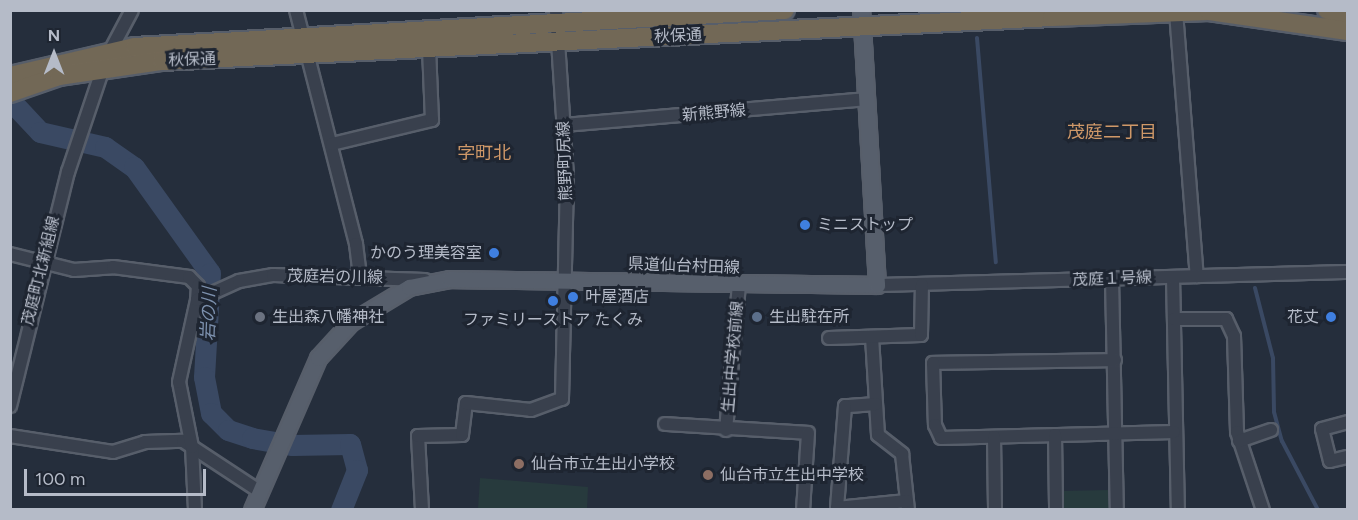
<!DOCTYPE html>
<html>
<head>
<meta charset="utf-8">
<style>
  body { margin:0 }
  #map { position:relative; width:1358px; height:520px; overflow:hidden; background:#252e3c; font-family:Figtree,"Noto Sans JP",sans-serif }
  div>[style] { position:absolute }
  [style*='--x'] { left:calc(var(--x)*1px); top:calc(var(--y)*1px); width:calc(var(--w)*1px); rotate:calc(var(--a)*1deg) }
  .green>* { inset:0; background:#273a3d }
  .stream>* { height:4px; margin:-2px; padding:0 2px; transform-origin:2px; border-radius:2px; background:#3a4963 }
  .river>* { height:21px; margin:-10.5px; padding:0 10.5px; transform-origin:10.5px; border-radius:10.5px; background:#3a4963 }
  .roads { filter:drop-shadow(2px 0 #575e6a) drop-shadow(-2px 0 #575e6a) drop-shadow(0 2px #575e6a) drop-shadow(0 -2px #575e6a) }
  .minor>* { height:12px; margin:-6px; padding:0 6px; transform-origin:6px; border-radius:6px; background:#39404d }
  .major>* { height:15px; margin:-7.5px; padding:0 7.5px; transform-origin:7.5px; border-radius:7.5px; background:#575f6c }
  .highway>* { height:18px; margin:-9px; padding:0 9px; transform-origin:9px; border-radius:9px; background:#726856 }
  .dots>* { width:16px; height:16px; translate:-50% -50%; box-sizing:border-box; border:3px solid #1e2531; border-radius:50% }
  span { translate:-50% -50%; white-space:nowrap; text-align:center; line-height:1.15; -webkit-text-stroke:6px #1e2531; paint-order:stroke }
  .street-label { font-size:16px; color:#b5bbc8 }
  .poi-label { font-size:16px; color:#b5bbc8 }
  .left { translate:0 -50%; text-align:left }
  .right { translate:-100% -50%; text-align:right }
  .neighbourhood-label { font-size:18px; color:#cf9868 }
  .water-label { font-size:18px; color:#7d91ae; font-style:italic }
  .frame { position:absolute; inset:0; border:12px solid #b5bbc8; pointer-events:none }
  .north { position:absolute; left:24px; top:24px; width:60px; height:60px; -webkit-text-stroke:4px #1e2531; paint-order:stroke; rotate:0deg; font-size:16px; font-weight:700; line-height:24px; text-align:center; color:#b5bbc8 }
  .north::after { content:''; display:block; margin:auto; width:21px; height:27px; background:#b5bbc8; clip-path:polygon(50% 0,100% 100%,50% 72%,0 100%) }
  .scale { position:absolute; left:24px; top:469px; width:182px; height:27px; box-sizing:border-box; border:3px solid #b5bbc8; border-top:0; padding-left:8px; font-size:18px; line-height:21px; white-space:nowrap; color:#b5bbc8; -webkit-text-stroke:4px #1e2531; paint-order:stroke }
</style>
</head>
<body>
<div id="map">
  <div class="green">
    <i style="clip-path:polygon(480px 478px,588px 487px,587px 509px,478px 509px)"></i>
    <i style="clip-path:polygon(1110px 490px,1111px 509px,1062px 509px,1062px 491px)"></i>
  </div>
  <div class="stream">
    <i style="--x:977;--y:38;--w:225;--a:85.2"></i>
    <i style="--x:1255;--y:288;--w:72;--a:75.6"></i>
    <i style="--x:1273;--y:358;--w:54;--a:88.9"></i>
    <i style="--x:1274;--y:412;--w:30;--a:75"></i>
    <i style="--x:1282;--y:441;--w:78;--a:62.4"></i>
  </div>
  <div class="river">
    <i style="--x:10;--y:100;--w:44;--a:46.8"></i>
    <i style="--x:40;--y:132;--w:67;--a:13"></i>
    <i style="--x:105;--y:147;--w:35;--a:35"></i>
    <i style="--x:134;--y:167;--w:130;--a:54.4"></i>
    <i style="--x:210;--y:273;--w:104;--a:93.3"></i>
    <i style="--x:204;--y:377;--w:37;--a:79"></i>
    <i style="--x:211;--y:413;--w:24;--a:45"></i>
    <i style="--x:228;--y:430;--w:25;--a:18"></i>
    <i style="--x:252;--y:438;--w:41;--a:9.9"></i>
    <i style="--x:292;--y:445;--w:58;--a:-1"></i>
    <i style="--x:350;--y:444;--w:27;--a:75"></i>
    <i style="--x:357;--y:470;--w:43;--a:111.8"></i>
  </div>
  <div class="roads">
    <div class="minor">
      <i style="--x:296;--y:10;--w:242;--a:75.6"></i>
      <i style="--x:356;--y:244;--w:34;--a:83"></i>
      <i style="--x:1176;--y:12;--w:265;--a:85.5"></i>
      <i style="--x:564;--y:125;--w:302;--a:-4.9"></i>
      <i style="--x:332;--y:144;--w:103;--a:-13.5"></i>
      <i style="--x:432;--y:120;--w:71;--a:-92.4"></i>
      <i style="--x:10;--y:254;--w:66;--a:14"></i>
      <i style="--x:74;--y:270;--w:39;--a:-4"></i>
      <i style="--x:113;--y:267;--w:77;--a:7.5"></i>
      <i style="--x:189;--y:277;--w:13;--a:45"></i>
      <i style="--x:198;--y:286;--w:14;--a:94"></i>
      <i style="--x:1173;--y:277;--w:233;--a:88.8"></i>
      <i style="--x:1112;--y:279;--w:231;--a:88.8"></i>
      <i style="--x:877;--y:285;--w:471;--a:-1.6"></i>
      <i style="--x:1174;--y:319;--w:52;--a:0"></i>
      <i style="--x:1226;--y:319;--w:19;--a:65"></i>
      <i style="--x:1234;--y:336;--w:96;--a:88.2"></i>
      <i style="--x:1237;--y:432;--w:82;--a:71.6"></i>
      <i style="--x:872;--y:337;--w:98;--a:86.5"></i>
      <i style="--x:878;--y:435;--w:31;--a:38"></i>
      <i style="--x:902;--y:454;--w:56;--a:83.9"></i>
      <i style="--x:829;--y:338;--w:92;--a:-1.9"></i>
      <i style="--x:921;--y:335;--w:50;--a:-88.9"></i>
      <i style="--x:1115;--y:360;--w:182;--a:179.1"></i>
      <i style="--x:933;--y:363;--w:62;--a:88.2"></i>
      <i style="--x:935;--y:425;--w:14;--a:65"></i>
      <i style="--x:941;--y:438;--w:233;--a:-1.5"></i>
      <i style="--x:876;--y:404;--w:31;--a:176"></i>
      <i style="--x:845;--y:406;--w:102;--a:94.5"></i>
      <i style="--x:837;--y:508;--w:70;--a:-5.7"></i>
      <i style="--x:10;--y:406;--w:241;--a:-76.1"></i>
      <i style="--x:68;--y:172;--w:119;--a:-71.4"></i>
      <i style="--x:106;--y:59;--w:55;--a:-62"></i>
      <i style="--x:1348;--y:422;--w:27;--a:165"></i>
      <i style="--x:1322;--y:429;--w:33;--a:76"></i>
      <i style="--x:1330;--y:461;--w:18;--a:-13"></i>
      <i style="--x:665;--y:424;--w:143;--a:3.6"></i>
      <i style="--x:808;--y:433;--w:77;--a:93.7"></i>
      <i style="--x:726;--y:430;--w:146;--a:-84.9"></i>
      <i style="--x:1055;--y:435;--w:75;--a:89.2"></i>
      <i style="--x:10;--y:436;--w:104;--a:8.8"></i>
      <i style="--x:113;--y:452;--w:34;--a:-17"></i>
      <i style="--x:145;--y:442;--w:38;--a:-2"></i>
      <i style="--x:183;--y:441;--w:91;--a:33.3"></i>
      <i style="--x:994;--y:437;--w:73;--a:89.2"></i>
      <i style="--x:1239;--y:441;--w:34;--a:-19"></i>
      <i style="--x:195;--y:510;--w:63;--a:-92.7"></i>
      <i style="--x:192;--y:447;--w:66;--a:-101.3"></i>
      <i style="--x:179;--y:382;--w:84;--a:-77.6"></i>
      <i style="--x:197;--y:300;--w:46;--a:-24.3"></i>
      <i style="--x:239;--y:281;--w:35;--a:-10"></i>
      <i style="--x:273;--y:275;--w:152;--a:1.9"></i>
      <i style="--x:422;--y:510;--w:74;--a:-93.1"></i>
      <i style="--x:418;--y:436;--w:44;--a:-1.3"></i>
      <i style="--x:462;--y:435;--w:32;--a:-83"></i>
      <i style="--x:466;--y:403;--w:65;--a:6.1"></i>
      <i style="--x:531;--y:410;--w:33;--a:-20"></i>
      <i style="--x:562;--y:399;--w:222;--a:-88.7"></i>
      <i style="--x:567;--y:177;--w:167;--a:-93.8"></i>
    </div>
    <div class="major">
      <i style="--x:252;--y:510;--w:166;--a:-66.5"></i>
      <i style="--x:318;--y:358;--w:49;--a:-47.5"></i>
      <i style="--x:351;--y:322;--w:68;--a:-31.1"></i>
      <i style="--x:409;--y:287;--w:42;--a:-11"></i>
      <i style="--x:450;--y:279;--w:427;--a:0.8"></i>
      <i style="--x:877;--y:285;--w:275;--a:-93.3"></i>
    </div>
    <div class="highway">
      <i style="--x:1327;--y:10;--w:22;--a:16"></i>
      <i style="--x:10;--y:76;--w:128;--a:-13.1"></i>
      <i style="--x:135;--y:47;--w:651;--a:-3.26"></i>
      <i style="--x:10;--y:93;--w:52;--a:-19.1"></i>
      <i style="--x:59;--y:76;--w:104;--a:-8.3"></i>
      <i style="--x:162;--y:61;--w:891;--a:-2.83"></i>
      <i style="--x:1052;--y:17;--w:157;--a:-2.2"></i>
      <i style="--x:1209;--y:11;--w:140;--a:8.2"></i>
    </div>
  </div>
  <div class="dots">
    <i style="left:805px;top:225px;background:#3f7fe0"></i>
    <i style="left:494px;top:253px;background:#3f7fe0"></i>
    <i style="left:573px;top:297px;background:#3f7fe0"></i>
    <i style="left:553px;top:301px;background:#3f7fe0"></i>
    <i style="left:260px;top:317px;background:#6b7280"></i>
    <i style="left:757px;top:317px;background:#5c6f8a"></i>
    <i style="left:1331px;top:317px;background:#3f7fe0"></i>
    <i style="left:519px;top:464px;background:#8d6e63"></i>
    <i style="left:708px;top:475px;background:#8d6e63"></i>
  </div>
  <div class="street-label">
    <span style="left:678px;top:36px;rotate:-3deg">秋保通</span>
    <span style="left:192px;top:60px;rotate:-2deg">秋保通</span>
    <span style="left:714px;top:113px;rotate:-5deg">新熊野線</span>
    <span style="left:565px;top:161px;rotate:-92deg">熊野町尻線</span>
    <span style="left:684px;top:266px;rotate:2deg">県道仙台村田線</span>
    <span style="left:41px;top:271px;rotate:-76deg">茂庭町北新組線</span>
    <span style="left:335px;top:277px;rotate:1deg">茂庭岩の川線</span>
    <span style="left:1112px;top:279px;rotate:-2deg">茂庭１号線</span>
    <span style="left:733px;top:357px;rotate:-85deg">生出中学校前線</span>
  </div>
  <div class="poi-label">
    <span class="left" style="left:817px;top:225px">ミニストップ</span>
    <span class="right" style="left:482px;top:253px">かのう理美容室</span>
    <span class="left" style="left:585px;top:297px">叶屋酒店</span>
    <span class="left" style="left:272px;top:317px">生出森八幡神社</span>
    <span class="left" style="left:769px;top:317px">生出駐在所</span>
    <span class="right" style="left:1319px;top:317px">花丈</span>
    <span style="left:553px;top:320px">ファミリーストア たくみ</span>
    <span class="left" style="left:531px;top:464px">仙台市立生出小学校</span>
    <span class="left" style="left:720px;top:475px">仙台市立生出中学校</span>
  </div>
  <div class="neighbourhood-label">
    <span style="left:1112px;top:132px">茂庭二丁目</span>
    <span style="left:484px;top:153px">字町北</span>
  </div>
  <div class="water-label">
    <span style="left:209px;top:314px;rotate:-88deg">岩の川</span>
  </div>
  <div class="frame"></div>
  <div class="north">N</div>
  <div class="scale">100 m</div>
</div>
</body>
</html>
